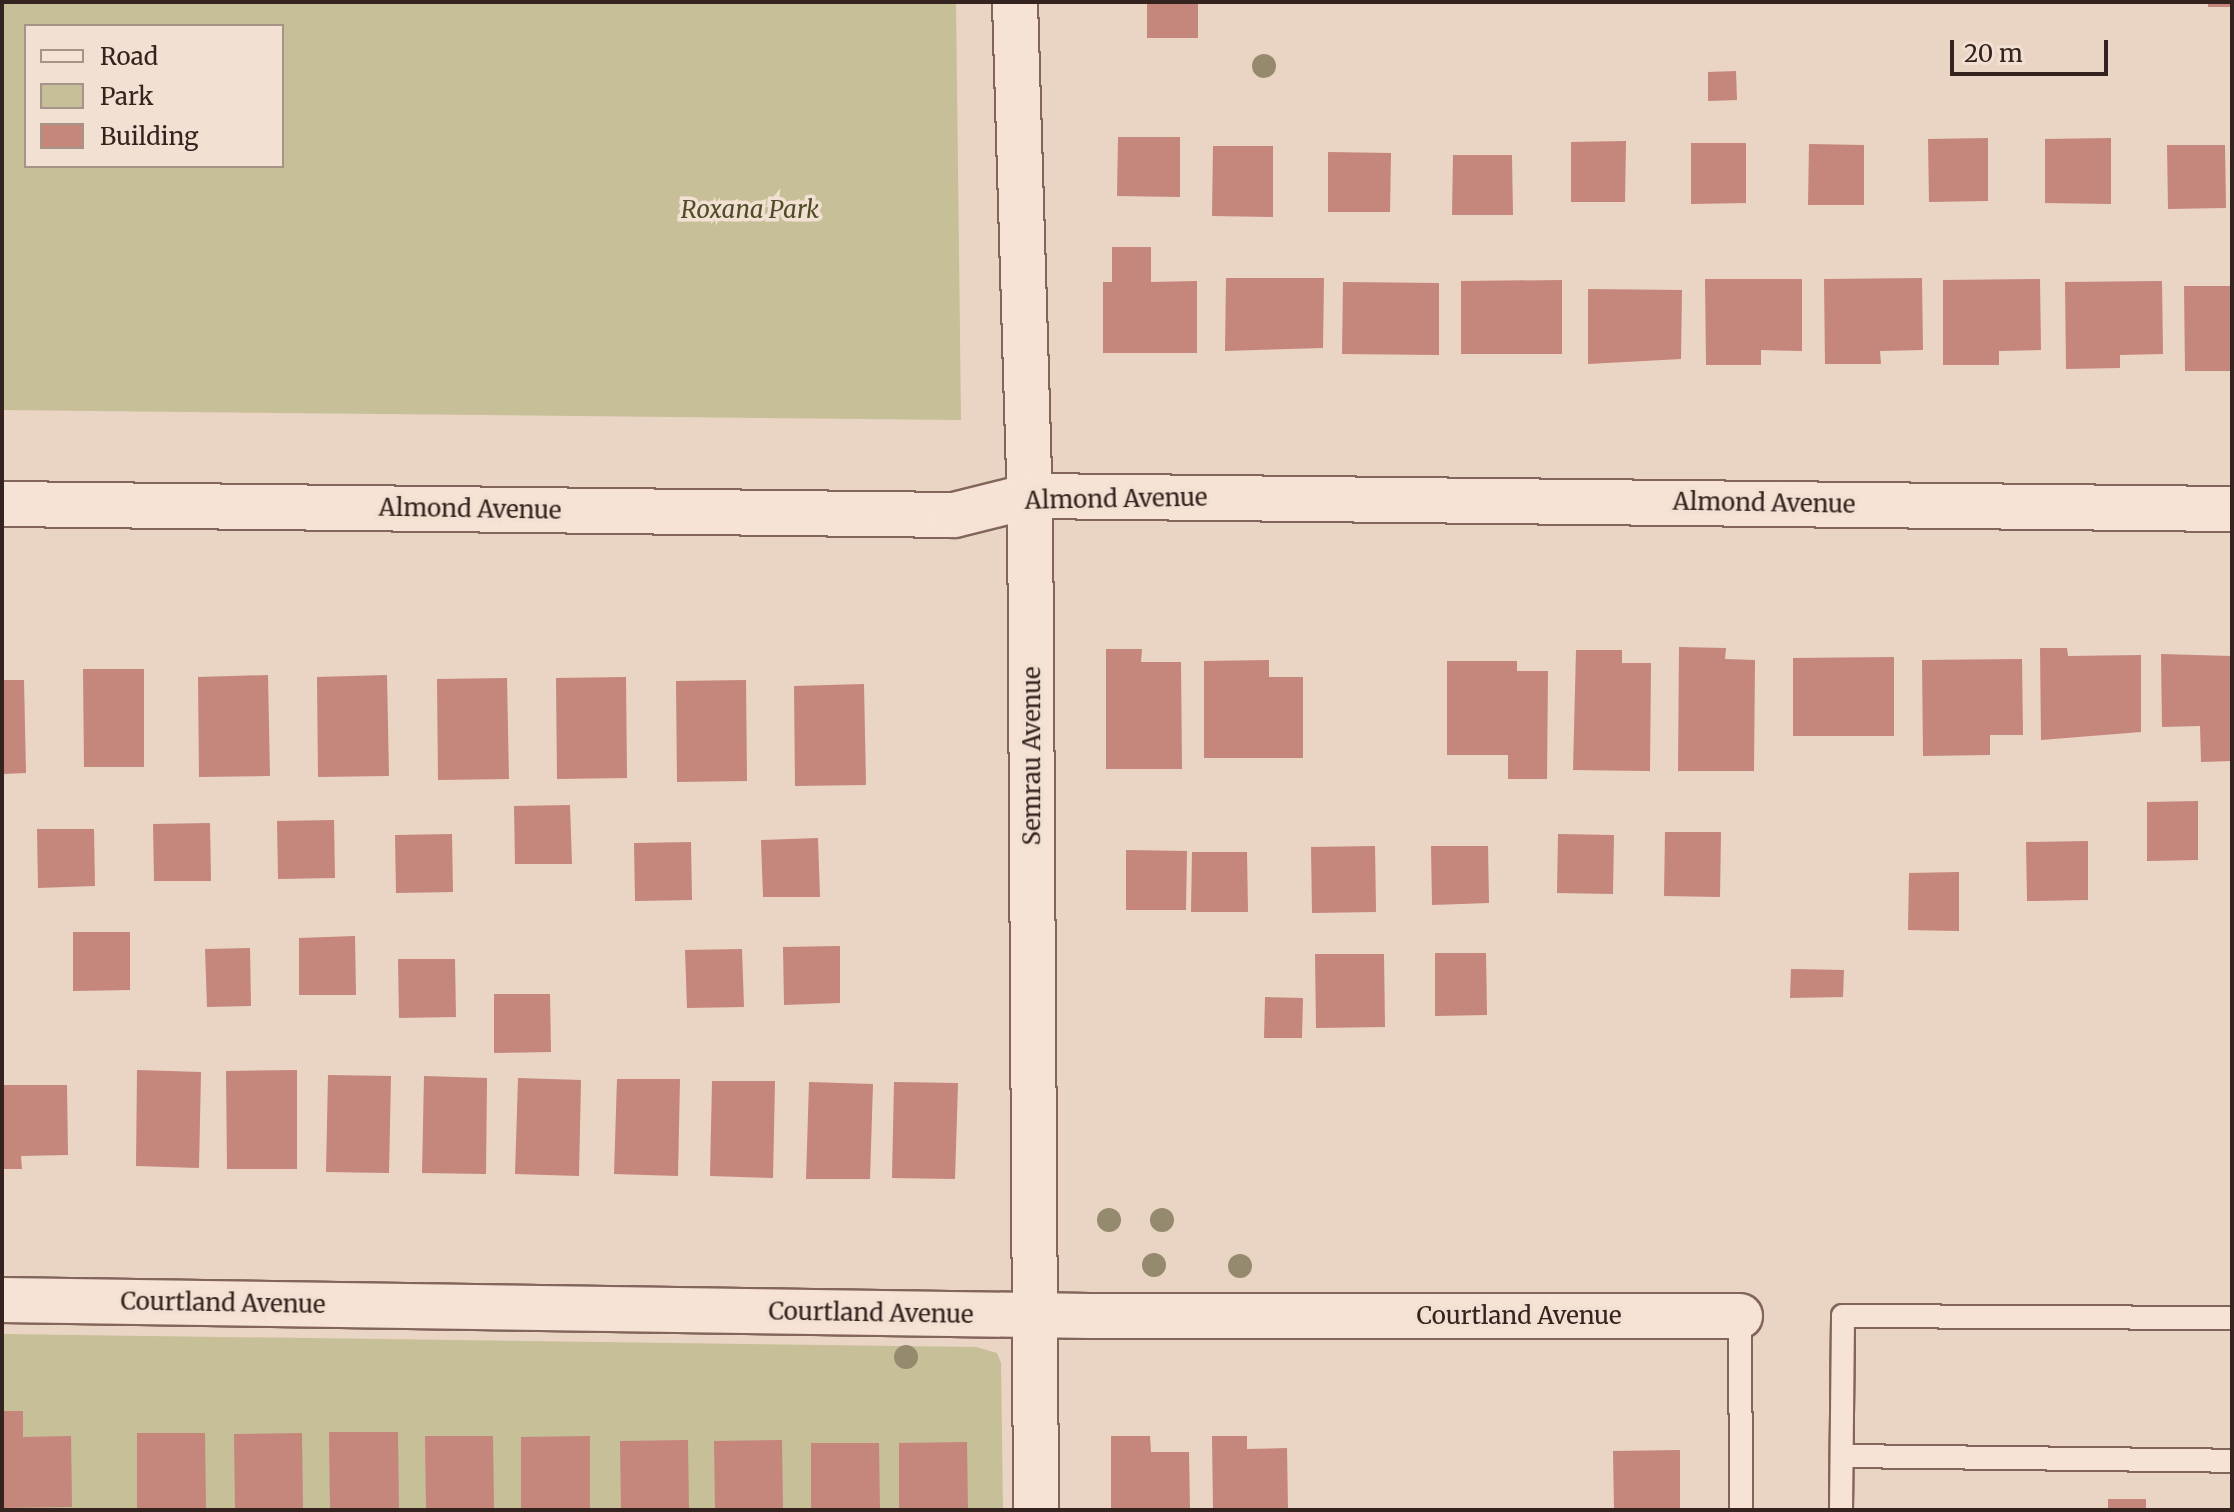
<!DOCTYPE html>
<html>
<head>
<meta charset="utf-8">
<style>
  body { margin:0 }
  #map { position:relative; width:2234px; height:1512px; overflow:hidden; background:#ead4c3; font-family:Merriweather,serif }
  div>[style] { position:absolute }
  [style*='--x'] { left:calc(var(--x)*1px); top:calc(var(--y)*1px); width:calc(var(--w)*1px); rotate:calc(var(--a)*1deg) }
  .green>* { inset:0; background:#c7bf98 }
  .building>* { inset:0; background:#c5867c }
  .roads { filter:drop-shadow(2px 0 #83655b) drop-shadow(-2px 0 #83655b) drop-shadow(0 2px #83655b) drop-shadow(0 -2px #83655b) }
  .lane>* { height:22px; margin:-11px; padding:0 11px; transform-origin:11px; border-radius:11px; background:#f6e3d5 }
  .street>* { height:44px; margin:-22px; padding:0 22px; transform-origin:22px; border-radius:22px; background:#f6e3d5 }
  .trees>* { width:24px; height:24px; margin:-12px; border-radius:50%; background:#958a6d }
  span { translate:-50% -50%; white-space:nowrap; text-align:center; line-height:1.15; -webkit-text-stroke:7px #f2e0d2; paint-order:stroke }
  .park-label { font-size:24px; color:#4f4d27; font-style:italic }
  .street-label { font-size:24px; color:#34231e }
  .frame { position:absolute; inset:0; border:4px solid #34231e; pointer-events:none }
  .legend { position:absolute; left:24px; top:24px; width:260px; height:144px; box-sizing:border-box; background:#f2e0d2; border:2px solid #a6948a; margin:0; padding:10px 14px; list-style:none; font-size:24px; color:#34231e }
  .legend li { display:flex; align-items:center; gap:16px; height:40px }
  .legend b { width:40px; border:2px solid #a6948a }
  .scale { position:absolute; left:1950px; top:40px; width:158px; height:36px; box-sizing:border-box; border:4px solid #34231e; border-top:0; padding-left:10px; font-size:24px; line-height:28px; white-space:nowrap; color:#34231e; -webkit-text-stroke:6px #f2e0d2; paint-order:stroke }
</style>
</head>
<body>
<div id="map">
  <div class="green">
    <i style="clip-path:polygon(evenodd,2px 2px,956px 2px,961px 420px,2px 410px,2px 2px,26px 26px,282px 26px,282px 166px,26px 166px,26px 26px)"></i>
    <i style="clip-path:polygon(2px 1334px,976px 1347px,997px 1353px,1001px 1363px,1003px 1510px,2px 1510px)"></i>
  </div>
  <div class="building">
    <i style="clip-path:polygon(1147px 2px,1198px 2px,1198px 38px,1147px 38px)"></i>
    <i style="clip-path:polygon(2208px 2px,2232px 2px,2232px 7px,2208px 7px)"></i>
    <i style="clip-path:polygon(1736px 71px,1737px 100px,1708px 101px,1708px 72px)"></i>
    <i style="clip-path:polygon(1118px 137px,1180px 137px,1180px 197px,1117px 196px)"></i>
    <i style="clip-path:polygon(1988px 138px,1988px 201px,1929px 202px,1928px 139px)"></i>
    <i style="clip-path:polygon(2111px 138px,2111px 204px,2045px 203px,2045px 139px)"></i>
    <i style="clip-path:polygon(1626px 141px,1625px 202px,1571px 202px,1571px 142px)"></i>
    <i style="clip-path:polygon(1691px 143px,1746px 143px,1746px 203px,1691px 204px)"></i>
    <i style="clip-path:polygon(1809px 144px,1864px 145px,1864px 205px,1808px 205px)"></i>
    <i style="clip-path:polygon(2167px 145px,2225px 145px,2226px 208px,2168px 209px)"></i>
    <i style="clip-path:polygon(1213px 146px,1273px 146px,1273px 217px,1212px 216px)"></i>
    <i style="clip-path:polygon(1328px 152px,1391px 153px,1390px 212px,1328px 212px)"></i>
    <i style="clip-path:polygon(1453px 155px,1512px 155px,1513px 215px,1452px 215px)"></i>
    <i style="clip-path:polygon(1112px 247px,1151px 247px,1151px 282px,1197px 281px,1197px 353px,1103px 353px,1103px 282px,1112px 282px)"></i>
    <i style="clip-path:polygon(1226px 278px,1324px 278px,1323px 348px,1225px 351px)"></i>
    <i style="clip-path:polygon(1922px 278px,1923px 350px,1880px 351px,1881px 364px,1825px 364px,1824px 279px)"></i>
    <i style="clip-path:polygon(1705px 279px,1802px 279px,1802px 351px,1761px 350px,1761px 365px,1706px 365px)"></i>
    <i style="clip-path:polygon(2040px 279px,2041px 350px,1999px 351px,1999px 365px,1943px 365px,1943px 280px)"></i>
    <i style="clip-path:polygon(1562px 280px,1562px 354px,1461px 354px,1461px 281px)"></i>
    <i style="clip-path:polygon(2162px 281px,2163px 354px,2120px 355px,2120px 368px,2066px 369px,2065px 282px)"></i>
    <i style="clip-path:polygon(1343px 282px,1439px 283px,1439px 355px,1342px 354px)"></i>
    <i style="clip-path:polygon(2184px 286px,2232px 286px,2232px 371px,2185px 371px)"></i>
    <i style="clip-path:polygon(1588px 289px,1682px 290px,1681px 359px,1588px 364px)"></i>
    <i style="clip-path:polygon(1679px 647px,1726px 648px,1725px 659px,1755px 660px,1754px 771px,1678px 771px)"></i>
    <i style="clip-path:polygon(2040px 648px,2067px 648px,2068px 656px,2141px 655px,2141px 732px,2041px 740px)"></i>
    <i style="clip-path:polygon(1106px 649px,1142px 649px,1141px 662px,1181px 662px,1182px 769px,1106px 769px)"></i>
    <i style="clip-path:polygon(1576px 650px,1622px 650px,1622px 663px,1651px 663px,1650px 771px,1573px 770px)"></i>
    <i style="clip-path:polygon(2161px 654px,2232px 656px,2232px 761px,2201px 762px,2200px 726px,2162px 727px)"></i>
    <i style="clip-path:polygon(1894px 657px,1894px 736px,1793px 736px,1793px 658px)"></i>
    <i style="clip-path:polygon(2022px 659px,2023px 735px,1990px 735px,1990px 755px,1923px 756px,1922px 660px)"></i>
    <i style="clip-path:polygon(1269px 660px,1269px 677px,1303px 677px,1303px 758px,1204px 758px,1204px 661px)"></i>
    <i style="clip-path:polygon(1447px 661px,1517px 661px,1517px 671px,1548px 671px,1547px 779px,1508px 779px,1508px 755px,1447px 755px)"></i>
    <i style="clip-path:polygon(83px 669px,144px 669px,144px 767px,84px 767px)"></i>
    <i style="clip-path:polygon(268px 675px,270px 776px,199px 777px,198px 677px)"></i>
    <i style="clip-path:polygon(387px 675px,389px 776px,318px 777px,317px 677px)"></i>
    <i style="clip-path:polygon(626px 677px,627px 778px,557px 779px,556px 678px)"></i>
    <i style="clip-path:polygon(507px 678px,509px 779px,438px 780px,437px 679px)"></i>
    <i style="clip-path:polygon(2px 680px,24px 680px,26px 773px,2px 774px)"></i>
    <i style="clip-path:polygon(746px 680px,747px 781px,677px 782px,676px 681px)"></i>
    <i style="clip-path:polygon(864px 684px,866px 785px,795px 786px,794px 686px)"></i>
    <i style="clip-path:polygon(2198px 801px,2198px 860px,2147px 861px,2147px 802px)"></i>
    <i style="clip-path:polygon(570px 805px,572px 864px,515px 864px,514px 806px)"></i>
    <i style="clip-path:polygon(334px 820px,335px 878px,278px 879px,277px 821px)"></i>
    <i style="clip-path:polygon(210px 823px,211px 881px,154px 881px,153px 824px)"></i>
    <i style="clip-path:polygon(37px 829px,94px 829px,95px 886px,38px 888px)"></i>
    <i style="clip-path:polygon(1665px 832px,1721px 832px,1720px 897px,1664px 896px)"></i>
    <i style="clip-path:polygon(452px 834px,453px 892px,396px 893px,395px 835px)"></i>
    <i style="clip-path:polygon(1558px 834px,1614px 835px,1613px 894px,1557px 893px)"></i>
    <i style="clip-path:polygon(818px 838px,820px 897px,763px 897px,761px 840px)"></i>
    <i style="clip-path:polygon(2088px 841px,2088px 900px,2027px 901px,2026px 842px)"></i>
    <i style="clip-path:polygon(691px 842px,692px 900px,635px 901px,634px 843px)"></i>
    <i style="clip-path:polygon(1375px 846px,1376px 912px,1312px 913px,1311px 847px)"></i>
    <i style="clip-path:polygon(1431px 846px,1488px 846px,1489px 903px,1432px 905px)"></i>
    <i style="clip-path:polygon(1126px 850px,1187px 851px,1186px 910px,1126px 910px)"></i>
    <i style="clip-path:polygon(1192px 852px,1247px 852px,1248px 912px,1191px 912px)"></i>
    <i style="clip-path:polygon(1959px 872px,1959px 931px,1908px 930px,1909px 873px)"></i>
    <i style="clip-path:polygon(73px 932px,130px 932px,130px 990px,73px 991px)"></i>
    <i style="clip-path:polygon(355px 936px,356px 995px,299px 995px,299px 938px)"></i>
    <i style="clip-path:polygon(840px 946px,840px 1003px,784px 1005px,783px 947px)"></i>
    <i style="clip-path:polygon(250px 948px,251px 1006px,207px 1007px,205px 949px)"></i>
    <i style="clip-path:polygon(742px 949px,744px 1007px,687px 1008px,685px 950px)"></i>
    <i style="clip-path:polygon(1435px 953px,1486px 953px,1487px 1015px,1435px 1016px)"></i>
    <i style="clip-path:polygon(1315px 954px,1384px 954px,1385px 1027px,1316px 1028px)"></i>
    <i style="clip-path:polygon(398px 959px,455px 959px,456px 1017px,399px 1018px)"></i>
    <i style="clip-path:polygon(1791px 969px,1844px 970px,1843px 997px,1790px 998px)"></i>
    <i style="clip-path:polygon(494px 994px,550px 994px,551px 1052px,494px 1053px)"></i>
    <i style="clip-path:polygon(1265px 997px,1303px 998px,1302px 1038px,1264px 1038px)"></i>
    <i style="clip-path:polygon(137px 1070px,201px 1072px,199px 1168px,136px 1166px)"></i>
    <i style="clip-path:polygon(297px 1070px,297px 1169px,227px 1169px,226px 1071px)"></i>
    <i style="clip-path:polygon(328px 1075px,391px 1076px,389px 1173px,326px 1172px)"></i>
    <i style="clip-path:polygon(424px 1076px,487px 1078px,486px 1174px,422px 1173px)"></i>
    <i style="clip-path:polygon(518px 1078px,581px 1080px,579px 1176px,515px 1174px)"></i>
    <i style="clip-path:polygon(617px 1079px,680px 1079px,678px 1176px,614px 1174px)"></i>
    <i style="clip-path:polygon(712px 1081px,775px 1081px,773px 1178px,710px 1176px)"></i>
    <i style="clip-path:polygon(809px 1082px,873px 1084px,870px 1179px,806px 1179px)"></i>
    <i style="clip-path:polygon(894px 1082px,958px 1083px,955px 1179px,892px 1178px)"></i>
    <i style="clip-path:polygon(2px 1085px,67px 1085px,68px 1155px,21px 1156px,22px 1169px,2px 1169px)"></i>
    <i style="clip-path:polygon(2px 1411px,23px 1411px,23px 1437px,71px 1436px,72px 1507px,2px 1508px)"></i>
    <i style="clip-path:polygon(329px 1432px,398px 1432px,399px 1510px,330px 1510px)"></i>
    <i style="clip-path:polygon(137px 1433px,205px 1433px,206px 1510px,137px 1510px)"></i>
    <i style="clip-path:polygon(302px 1433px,303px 1510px,235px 1510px,234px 1434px)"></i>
    <i style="clip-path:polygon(425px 1436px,493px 1436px,494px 1510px,426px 1510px)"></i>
    <i style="clip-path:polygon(590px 1436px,590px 1510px,521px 1510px,521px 1437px)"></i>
    <i style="clip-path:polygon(1111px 1436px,1150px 1436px,1151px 1452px,1189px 1452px,1190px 1510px,1111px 1510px)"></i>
    <i style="clip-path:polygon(1212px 1436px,1247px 1436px,1247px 1449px,1287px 1448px,1288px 1510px,1213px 1510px)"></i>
    <i style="clip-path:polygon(688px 1440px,689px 1510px,621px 1510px,620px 1441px)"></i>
    <i style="clip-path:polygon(782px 1440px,783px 1510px,715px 1510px,714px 1441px)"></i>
    <i style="clip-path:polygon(967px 1442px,968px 1510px,899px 1510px,899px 1443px)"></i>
    <i style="clip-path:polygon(811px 1443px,879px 1443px,880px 1510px,811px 1510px)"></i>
    <i style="clip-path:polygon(1680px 1450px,1680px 1510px,1614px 1510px,1613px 1451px)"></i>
    <i style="clip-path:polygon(2108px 1499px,2146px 1499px,2146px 1510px,2108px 1510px)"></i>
  </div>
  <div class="roads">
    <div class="lane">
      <i style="--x:1740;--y:1316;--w:194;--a:89.7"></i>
      <i style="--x:1842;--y:1456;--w:390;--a:0.7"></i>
      <i style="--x:1841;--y:1510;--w:194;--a:-89.4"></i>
      <i style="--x:1843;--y:1316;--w:389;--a:0.3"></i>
    </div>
    <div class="street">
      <i style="--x:1015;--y:2;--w:494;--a:88.3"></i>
      <i style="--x:1030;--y:496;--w:1014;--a:89.66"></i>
      <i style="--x:2;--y:504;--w:952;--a:0.66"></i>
      <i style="--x:954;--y:515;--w:78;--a:-14"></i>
      <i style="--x:1030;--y:496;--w:1202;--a:0.62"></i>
      <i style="--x:2;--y:1300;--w:1088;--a:0.84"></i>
      <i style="--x:1090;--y:1316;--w:650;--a:0"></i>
    </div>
  </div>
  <div class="trees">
    <i style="left:1264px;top:66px"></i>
    <i style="left:1109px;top:1220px"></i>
    <i style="left:1162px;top:1220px"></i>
    <i style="left:1154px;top:1265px"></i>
    <i style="left:1240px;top:1266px"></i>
    <i style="left:906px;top:1357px"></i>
  </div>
  <div class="park-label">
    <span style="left:750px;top:210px">Roxana Park</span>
  </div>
  <div class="street-label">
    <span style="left:1116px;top:499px;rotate:-1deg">Almond Avenue</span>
    <span style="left:1764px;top:503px;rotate:1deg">Almond Avenue</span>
    <span style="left:470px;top:509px;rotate:1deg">Almond Avenue</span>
    <span style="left:1032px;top:756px;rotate:-90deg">Semrau Avenue</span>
    <span style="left:223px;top:1303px;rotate:1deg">Courtland Avenue</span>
    <span style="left:871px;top:1313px;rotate:1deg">Courtland Avenue</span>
    <span style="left:1519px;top:1316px">Courtland Avenue</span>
  </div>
  <div class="frame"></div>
  <ul class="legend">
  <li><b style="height:10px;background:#f6e3d5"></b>Road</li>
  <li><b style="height:22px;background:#c7bf98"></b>Park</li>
  <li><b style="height:22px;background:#c5867c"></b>Building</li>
  </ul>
  <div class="scale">20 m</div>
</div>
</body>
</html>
